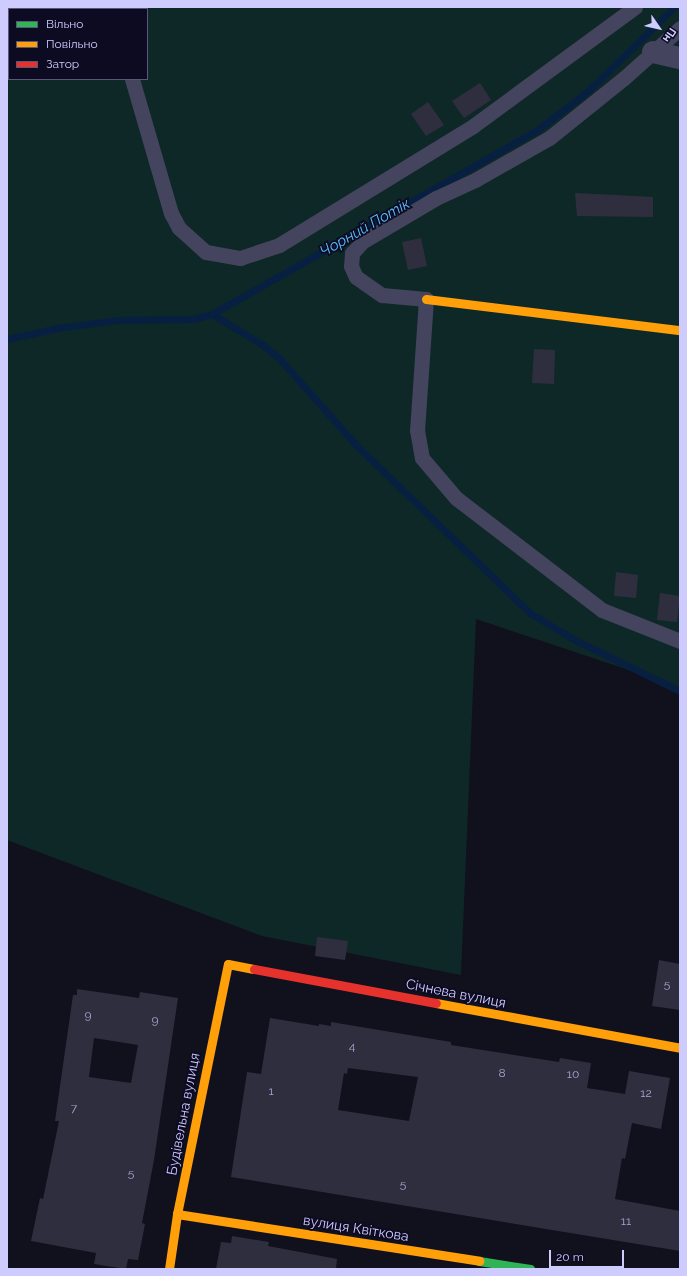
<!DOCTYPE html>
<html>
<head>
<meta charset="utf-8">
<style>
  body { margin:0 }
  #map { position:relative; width:687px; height:1276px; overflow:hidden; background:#11101d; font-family:Raleway,sans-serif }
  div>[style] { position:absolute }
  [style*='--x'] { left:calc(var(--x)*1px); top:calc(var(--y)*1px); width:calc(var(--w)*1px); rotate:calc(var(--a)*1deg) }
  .green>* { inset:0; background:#0e2827 }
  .stream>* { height:7px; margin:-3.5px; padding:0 3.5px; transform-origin:3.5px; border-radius:3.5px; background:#072041 }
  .building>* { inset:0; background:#2f2e3f }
  .lane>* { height:15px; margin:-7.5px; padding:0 7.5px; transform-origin:7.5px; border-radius:7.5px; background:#44445e }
  .street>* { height:22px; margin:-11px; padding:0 11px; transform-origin:11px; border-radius:11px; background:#44445e }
  .fast>* { height:9px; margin:-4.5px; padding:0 4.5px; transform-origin:4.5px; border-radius:4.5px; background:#30b455 }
  .slow>* { height:9px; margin:-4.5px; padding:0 4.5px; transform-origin:4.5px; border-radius:4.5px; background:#ff9f0a }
  .jam>* { height:9px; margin:-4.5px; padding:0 4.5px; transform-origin:4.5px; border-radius:4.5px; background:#e5322d }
  span { translate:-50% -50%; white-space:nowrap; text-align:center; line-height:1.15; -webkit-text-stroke:3.5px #0d0b22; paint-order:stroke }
  .number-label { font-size:12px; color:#a6a4cf }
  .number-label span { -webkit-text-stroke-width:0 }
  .street-label { font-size:14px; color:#cecbff }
  .water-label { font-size:15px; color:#59beff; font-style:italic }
  .frame { position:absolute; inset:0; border:8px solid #cecbff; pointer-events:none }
  .legend { position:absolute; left:8px; top:8px; width:140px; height:72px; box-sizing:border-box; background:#0d0b22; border:1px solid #5a587a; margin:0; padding:5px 7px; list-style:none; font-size:12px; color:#cecbff }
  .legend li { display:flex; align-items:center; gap:8px; height:20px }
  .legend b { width:20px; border:1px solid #5a587a }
  .north { position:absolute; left:639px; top:8px; width:40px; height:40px; -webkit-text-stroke:3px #0d0b22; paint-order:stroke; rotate:124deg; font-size:11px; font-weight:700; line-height:16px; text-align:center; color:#cecbff }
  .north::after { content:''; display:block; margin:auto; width:14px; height:18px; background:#cecbff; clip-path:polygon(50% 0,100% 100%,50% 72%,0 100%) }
  .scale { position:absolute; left:549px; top:1250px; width:75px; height:18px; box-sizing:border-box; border:2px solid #cecbff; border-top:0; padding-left:5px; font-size:12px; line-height:14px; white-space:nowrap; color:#cecbff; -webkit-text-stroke:3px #0d0b22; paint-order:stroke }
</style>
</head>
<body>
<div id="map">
  <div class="green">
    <i style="clip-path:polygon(evenodd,7px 7px,680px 7px,680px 687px,476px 619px,461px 975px,262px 936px,7px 840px,7px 7px,9px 9px,147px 9px,147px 79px,9px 79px,9px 9px)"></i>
  </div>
  <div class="stream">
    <i style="--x:212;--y:314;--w:60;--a:31.3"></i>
    <i style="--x:263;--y:345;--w:21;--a:39"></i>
    <i style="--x:279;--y:358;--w:115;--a:48.5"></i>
    <i style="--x:355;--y:444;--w:243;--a:44"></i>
    <i style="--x:530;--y:613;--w:55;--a:30.8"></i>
    <i style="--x:577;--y:641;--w:114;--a:25.9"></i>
    <i style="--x:7;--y:339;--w:52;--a:-12.2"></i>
    <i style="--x:58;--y:328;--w:60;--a:-7.7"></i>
    <i style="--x:117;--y:320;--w:76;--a:-0.8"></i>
    <i style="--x:193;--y:319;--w:20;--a:-15"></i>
    <i style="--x:212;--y:314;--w:372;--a:-29.5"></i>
    <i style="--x:536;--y:131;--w:67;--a:-37.7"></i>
    <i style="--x:589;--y:90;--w:119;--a:-44.3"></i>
  </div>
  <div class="building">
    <i style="clip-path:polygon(480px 83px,491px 100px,464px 118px,452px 101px)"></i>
    <i style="clip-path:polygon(428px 102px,444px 125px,426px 136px,411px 114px)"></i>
    <i style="clip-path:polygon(575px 193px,653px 197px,653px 217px,577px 216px)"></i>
    <i style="clip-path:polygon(421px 238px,427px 266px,408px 270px,402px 242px)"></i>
    <i style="clip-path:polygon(534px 349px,555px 350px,554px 384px,532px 383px)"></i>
    <i style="clip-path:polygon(616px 572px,638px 575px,636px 598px,614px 596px)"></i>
    <i style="clip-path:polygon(660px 593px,680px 596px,677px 622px,657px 620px)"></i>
    <i style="clip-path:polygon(317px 937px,348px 941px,345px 960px,315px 956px)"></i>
    <i style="clip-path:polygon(659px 960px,680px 964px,680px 1010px,652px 1006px)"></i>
    <i style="clip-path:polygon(evenodd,77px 989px,139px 998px,140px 992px,178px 998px,154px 1160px,142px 1223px,145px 1224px,138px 1260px,128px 1259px,126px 1269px,94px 1264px,96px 1253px,31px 1241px,40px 1198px,43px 1199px,59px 1121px,55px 1121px,73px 995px,77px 995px,77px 989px,94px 1038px,138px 1045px,131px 1083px,89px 1077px,94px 1038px)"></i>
    <i style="clip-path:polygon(evenodd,270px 1018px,319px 1026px,319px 1024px,331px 1026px,331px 1022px,451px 1042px,451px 1045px,559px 1062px,560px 1058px,591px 1063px,587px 1088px,625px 1094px,629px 1071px,670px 1078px,661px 1129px,632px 1123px,625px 1159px,622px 1158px,615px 1199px,680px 1211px,680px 1251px,231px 1177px,247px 1072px,261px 1074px,270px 1018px,348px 1068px,418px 1077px,409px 1121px,338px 1110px,344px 1073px,347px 1074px,348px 1068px)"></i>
    <i style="clip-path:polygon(232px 1236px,269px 1242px,268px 1246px,337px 1259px,336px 1269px,216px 1269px,221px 1242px,231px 1243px)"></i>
  </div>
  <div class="lane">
    <i style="--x:111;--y:7;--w:2;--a:63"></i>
    <i style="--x:680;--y:28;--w:75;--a:138.2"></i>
    <i style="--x:624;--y:78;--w:96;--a:141.3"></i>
    <i style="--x:549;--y:138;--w:85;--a:150.4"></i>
    <i style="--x:475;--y:180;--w:43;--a:155.2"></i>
    <i style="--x:436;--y:198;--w:86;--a:149.3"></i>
    <i style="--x:362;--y:242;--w:15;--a:132"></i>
    <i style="--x:352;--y:253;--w:13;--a:94"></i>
    <i style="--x:351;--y:266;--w:12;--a:66"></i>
    <i style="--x:356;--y:277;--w:32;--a:35"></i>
    <i style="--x:382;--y:295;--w:44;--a:5.2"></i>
    <i style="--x:426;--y:299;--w:131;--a:93.9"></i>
    <i style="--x:417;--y:430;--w:28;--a:80"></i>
    <i style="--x:422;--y:458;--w:52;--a:49.6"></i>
    <i style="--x:456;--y:498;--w:184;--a:37.5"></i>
    <i style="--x:602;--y:610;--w:84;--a:21.7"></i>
    <i style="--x:132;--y:79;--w:140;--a:73.8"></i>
    <i style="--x:171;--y:213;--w:17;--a:62"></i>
    <i style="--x:179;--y:228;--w:36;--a:42"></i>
    <i style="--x:206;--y:252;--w:35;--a:10"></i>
    <i style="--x:240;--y:258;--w:41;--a:-18.4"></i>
    <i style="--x:279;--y:245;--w:228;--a:-31.5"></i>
    <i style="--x:473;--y:126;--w:201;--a:-36.3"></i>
  </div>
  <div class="street">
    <i style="--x:653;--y:52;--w:28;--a:13"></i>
  </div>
  <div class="fast">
    <i style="--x:479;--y:1261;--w:52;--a:8.9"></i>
  </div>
  <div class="slow">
    <i style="--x:426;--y:299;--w:256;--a:7"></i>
    <i style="--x:436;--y:1003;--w:248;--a:10.4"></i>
    <i style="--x:177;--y:1214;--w:306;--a:8.8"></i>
    <i style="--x:169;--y:1269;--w:56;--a:-81.7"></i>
    <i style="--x:177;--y:1214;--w:255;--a:-78.5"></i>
    <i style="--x:228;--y:964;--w:26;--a:11"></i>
  </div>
  <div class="jam">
    <i style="--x:254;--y:969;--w:185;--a:10.6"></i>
  </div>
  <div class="number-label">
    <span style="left:667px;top:985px">5</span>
    <span style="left:88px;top:1016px">9</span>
    <span style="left:155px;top:1021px">9</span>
    <span style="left:352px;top:1047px">4</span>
    <span style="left:502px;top:1074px">8</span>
    <span style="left:573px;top:1075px">10</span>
    <span style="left:271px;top:1092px">1</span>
    <span style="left:646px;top:1094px">12</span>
    <span style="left:74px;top:1109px">7</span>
    <span style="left:131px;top:1174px">5</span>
    <span style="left:403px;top:1185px">5</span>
    <span style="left:626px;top:1222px">11</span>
  </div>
  <div class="street-label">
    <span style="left:456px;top:993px;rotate:11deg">Січнева вулиця</span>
    <span style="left:183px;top:1114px;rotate:-79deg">Будівельна вулиця</span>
    <span style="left:356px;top:1228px;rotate:9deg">вулиця Квіткова</span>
  </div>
  <div class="water-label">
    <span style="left:365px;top:228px;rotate:-30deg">Чорний Потік</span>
  </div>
  <div class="frame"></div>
  <ul class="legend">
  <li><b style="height:5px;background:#30b455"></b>Вільно</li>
  <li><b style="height:5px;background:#ff9f0a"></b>Повільно</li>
  <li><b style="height:5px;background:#e5322d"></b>Затор</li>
  </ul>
  <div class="north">Пн</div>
  <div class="scale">20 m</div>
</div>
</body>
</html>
